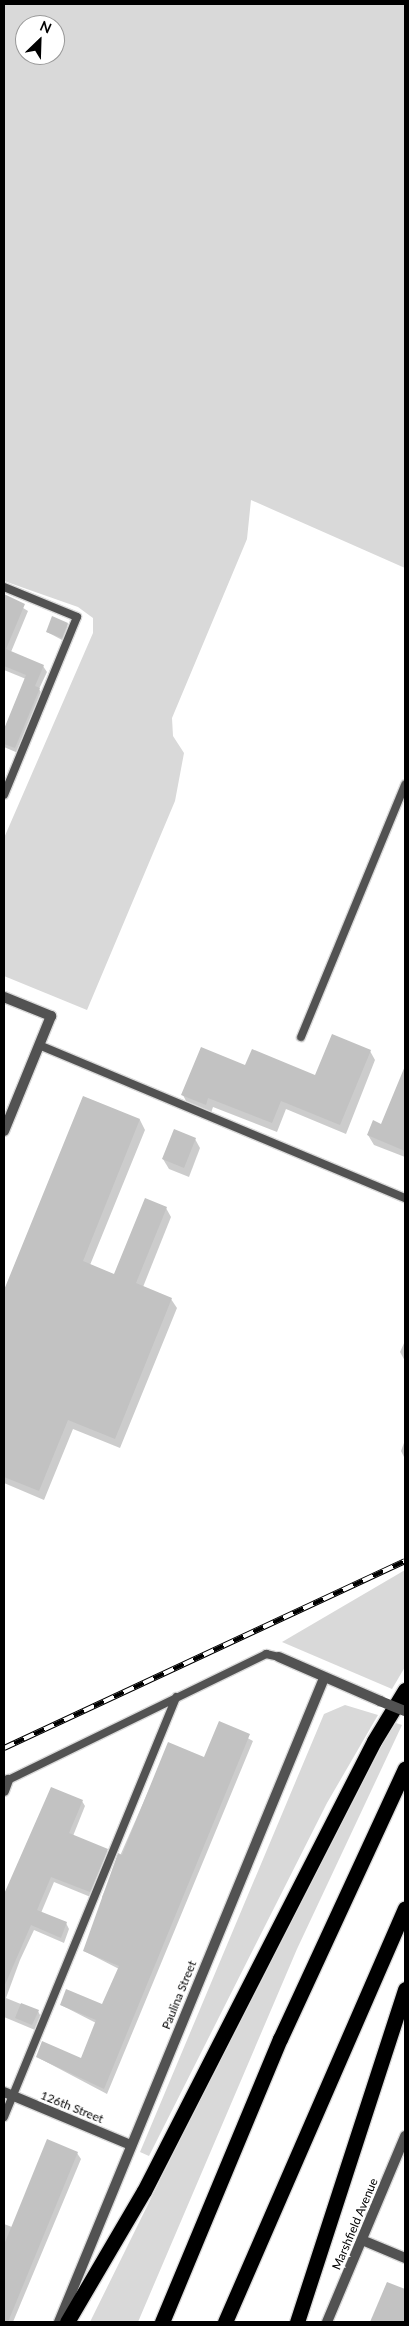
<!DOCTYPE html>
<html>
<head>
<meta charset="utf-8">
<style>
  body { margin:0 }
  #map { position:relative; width:409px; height:2326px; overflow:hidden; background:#fff; font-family:Lato,sans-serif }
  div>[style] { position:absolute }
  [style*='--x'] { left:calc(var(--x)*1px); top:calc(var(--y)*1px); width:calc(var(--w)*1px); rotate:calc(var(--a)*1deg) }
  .green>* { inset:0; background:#d9d9d9 }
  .shadow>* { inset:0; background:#0003 }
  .building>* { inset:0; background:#c2c2c2 }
  .roads { filter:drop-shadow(1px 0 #dbdbdb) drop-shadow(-1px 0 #dbdbdb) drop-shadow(0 1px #dbdbdb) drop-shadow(0 -1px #dbdbdb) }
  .lane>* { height:8px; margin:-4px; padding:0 4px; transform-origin:4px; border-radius:4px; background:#525252 }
  .street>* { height:10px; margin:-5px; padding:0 5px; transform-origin:5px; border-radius:5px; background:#525252 }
  .highway>* { height:15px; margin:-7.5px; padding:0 7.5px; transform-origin:7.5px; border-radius:7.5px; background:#000 }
  .rail>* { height:5.5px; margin-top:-2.75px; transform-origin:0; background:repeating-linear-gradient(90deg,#fff 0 11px,#000 0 22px); box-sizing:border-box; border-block:1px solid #000 }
  .street-bridge>* { height:10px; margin:-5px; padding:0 5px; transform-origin:5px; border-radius:5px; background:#525252 }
  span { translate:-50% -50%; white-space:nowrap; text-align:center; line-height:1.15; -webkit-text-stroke:5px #fff; paint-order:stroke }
  .street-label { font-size:12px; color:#000 }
  .frame { position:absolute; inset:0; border:5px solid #000; pointer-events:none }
  .north { position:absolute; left:15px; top:15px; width:50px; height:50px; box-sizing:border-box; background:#fff; border:1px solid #999; border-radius:50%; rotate:24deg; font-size:14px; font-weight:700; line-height:20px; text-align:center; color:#000 }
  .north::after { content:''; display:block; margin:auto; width:18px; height:22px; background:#000; clip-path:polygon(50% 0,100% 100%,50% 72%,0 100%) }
</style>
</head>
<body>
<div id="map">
  <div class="green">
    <i style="clip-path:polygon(evenodd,4px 4px,405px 4px,405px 568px,251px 500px,247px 539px,172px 718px,173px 736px,184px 753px,175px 801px,87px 1010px,4px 976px,4px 838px,93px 633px,93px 618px,78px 607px,4px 581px,4px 4px,25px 25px,55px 25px,55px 55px,25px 55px,25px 25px)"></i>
    <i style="clip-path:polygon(405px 1570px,405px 1667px,392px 1689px,282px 1642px)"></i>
    <i style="clip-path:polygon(345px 1705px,378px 1715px,327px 1803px,149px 2156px,140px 2152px,324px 1714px)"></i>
    <i style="clip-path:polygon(393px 1722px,402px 1725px,297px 1949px,138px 2322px,90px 2322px,344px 1807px)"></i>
  </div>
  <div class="shadow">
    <i style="clip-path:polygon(4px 596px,28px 611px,11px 652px,43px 666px,47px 672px,39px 689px,43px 695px,18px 753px,4px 747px,4px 730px,26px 679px,4px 670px)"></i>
    <i style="clip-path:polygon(68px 624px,64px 641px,47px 632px)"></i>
    <i style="clip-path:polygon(370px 1051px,375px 1060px,346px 1134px,286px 1109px,277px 1132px,213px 1107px,211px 1113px,188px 1105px,183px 1095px,246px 1067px,316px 1076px)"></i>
    <i style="clip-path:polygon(405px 1068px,405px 1157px,374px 1145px,368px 1135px,382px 1126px)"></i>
    <i style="clip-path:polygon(84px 1097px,140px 1120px,145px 1130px,90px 1265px,115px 1275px,166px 1208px,171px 1217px,143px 1287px,171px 1299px,177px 1308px,120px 1448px,73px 1429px,44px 1500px,4px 1483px,4px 1293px)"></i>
    <i style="clip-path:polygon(195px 1139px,200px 1148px,189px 1177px,169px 1169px,163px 1159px)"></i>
    <i style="clip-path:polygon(405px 1341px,405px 1361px,400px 1352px)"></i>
    <i style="clip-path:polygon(405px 1440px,405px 1459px,401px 1451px)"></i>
    <i style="clip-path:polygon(220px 1723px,253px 1741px,107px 2094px,37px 2057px,82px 2060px,96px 2023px,61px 2005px,103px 2006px,119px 1969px,84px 1951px,104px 1901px,102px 1897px,169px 1744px,205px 1759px)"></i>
    <i style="clip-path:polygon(52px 1788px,82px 1801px,85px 1806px,73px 1836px,107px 1850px,110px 1856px,93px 1898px,54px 1882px,41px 1913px,66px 1923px,69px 1929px,64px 1943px,34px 1930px,20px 1960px,6px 1998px,38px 2011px,41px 2017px,35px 2030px,4px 2017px,4px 1905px)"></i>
    <i style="clip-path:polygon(77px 2153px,81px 2159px,13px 2322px,4px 2322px,4px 2224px,12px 2227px)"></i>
    <i style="clip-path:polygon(387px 2283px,405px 2290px,405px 2322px,371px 2322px)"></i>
  </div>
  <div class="building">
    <i style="clip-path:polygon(4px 594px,25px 604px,6px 649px,44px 665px,35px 686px,40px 688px,15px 748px,4px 744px,4px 729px,26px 675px,4px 666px)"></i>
    <i style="clip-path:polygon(52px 616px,68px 623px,62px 638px,46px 632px)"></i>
    <i style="clip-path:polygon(332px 1034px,371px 1050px,340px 1125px,281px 1101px,272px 1123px,208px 1098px,206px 1105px,181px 1095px,201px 1047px,245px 1065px,252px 1049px,315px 1075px)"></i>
    <i style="clip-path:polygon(405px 1066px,405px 1151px,367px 1135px,373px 1120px,381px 1124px)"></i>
    <i style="clip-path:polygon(83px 1096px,140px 1119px,83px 1261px,114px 1274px,145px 1198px,167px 1207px,136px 1283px,172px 1298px,115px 1439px,68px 1420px,39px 1491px,4px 1477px,4px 1290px)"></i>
    <i style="clip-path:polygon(174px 1129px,196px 1138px,184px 1168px,162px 1159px)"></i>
    <i style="clip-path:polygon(219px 1721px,250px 1734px,104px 2089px,36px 2057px,42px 2041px,81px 2058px,96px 2020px,60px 2005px,66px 1989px,102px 2004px,119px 1966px,83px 1951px,118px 1853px,122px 1855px,168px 1742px,204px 1757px)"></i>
    <i style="clip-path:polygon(51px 1787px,83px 1800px,69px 1833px,108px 1849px,90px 1892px,51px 1877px,37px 1910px,67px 1922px,61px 1938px,31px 1925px,4px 1987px,4px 1894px)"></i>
    <i style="clip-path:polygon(21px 2003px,39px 2010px,32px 2025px,15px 2018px)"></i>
    <i style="clip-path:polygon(47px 2139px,78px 2152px,8px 2322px,4px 2322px,4px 2245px)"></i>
    <i style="clip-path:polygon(387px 2282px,405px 2289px,405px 2322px,370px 2322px)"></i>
  </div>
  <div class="roads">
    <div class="lane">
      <i style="--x:4;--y:587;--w:79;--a:22.3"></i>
      <i style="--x:77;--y:617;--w:192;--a:112.3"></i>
      <i style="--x:301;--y:1037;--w:273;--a:-67.6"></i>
      <i style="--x:39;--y:1045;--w:397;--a:22.7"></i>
      <i style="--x:4;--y:1782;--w:292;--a:-26"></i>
      <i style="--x:266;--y:1654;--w:13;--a:13"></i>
      <i style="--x:4;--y:2117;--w:454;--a:-67.7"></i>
    </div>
    <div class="street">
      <i style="--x:4;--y:997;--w:51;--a:22"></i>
      <i style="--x:51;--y:1016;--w:124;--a:112.2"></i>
      <i style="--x:279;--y:1657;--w:110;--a:23.5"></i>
      <i style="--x:4;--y:1791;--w:12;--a:-70"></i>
      <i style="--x:4;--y:2092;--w:138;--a:22.7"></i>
      <i style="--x:362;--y:2240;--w:47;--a:22.7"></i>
      <i style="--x:59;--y:2322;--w:696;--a:-67.63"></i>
      <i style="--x:327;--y:2322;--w:202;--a:-67.2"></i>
    </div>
    <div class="highway">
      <i style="--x:67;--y:2322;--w:152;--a:-59.6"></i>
      <i style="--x:144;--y:2191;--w:505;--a:-62.93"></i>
      <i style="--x:374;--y:1741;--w:60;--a:-58.7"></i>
      <i style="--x:162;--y:2322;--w:307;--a:-67.4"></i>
      <i style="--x:280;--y:2039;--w:298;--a:-65.2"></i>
      <i style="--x:225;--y:2322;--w:451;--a:-66.5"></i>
      <i style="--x:297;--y:2322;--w:350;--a:-72"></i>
    </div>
  </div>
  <div class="rail">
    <i style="--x:4;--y:1748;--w:442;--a:-25"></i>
  </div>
  <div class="street-bridge">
    <i style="--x:380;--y:1701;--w:27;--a:22"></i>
  </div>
  <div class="street-label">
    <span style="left:179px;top:1995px;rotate:-68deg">Paulina Street</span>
    <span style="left:72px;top:2107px;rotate:22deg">126th Street</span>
    <span style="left:355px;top:2224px;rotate:-67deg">Marshfield Avenue</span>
  </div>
  <div class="frame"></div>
  <div class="north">N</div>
</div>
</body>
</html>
